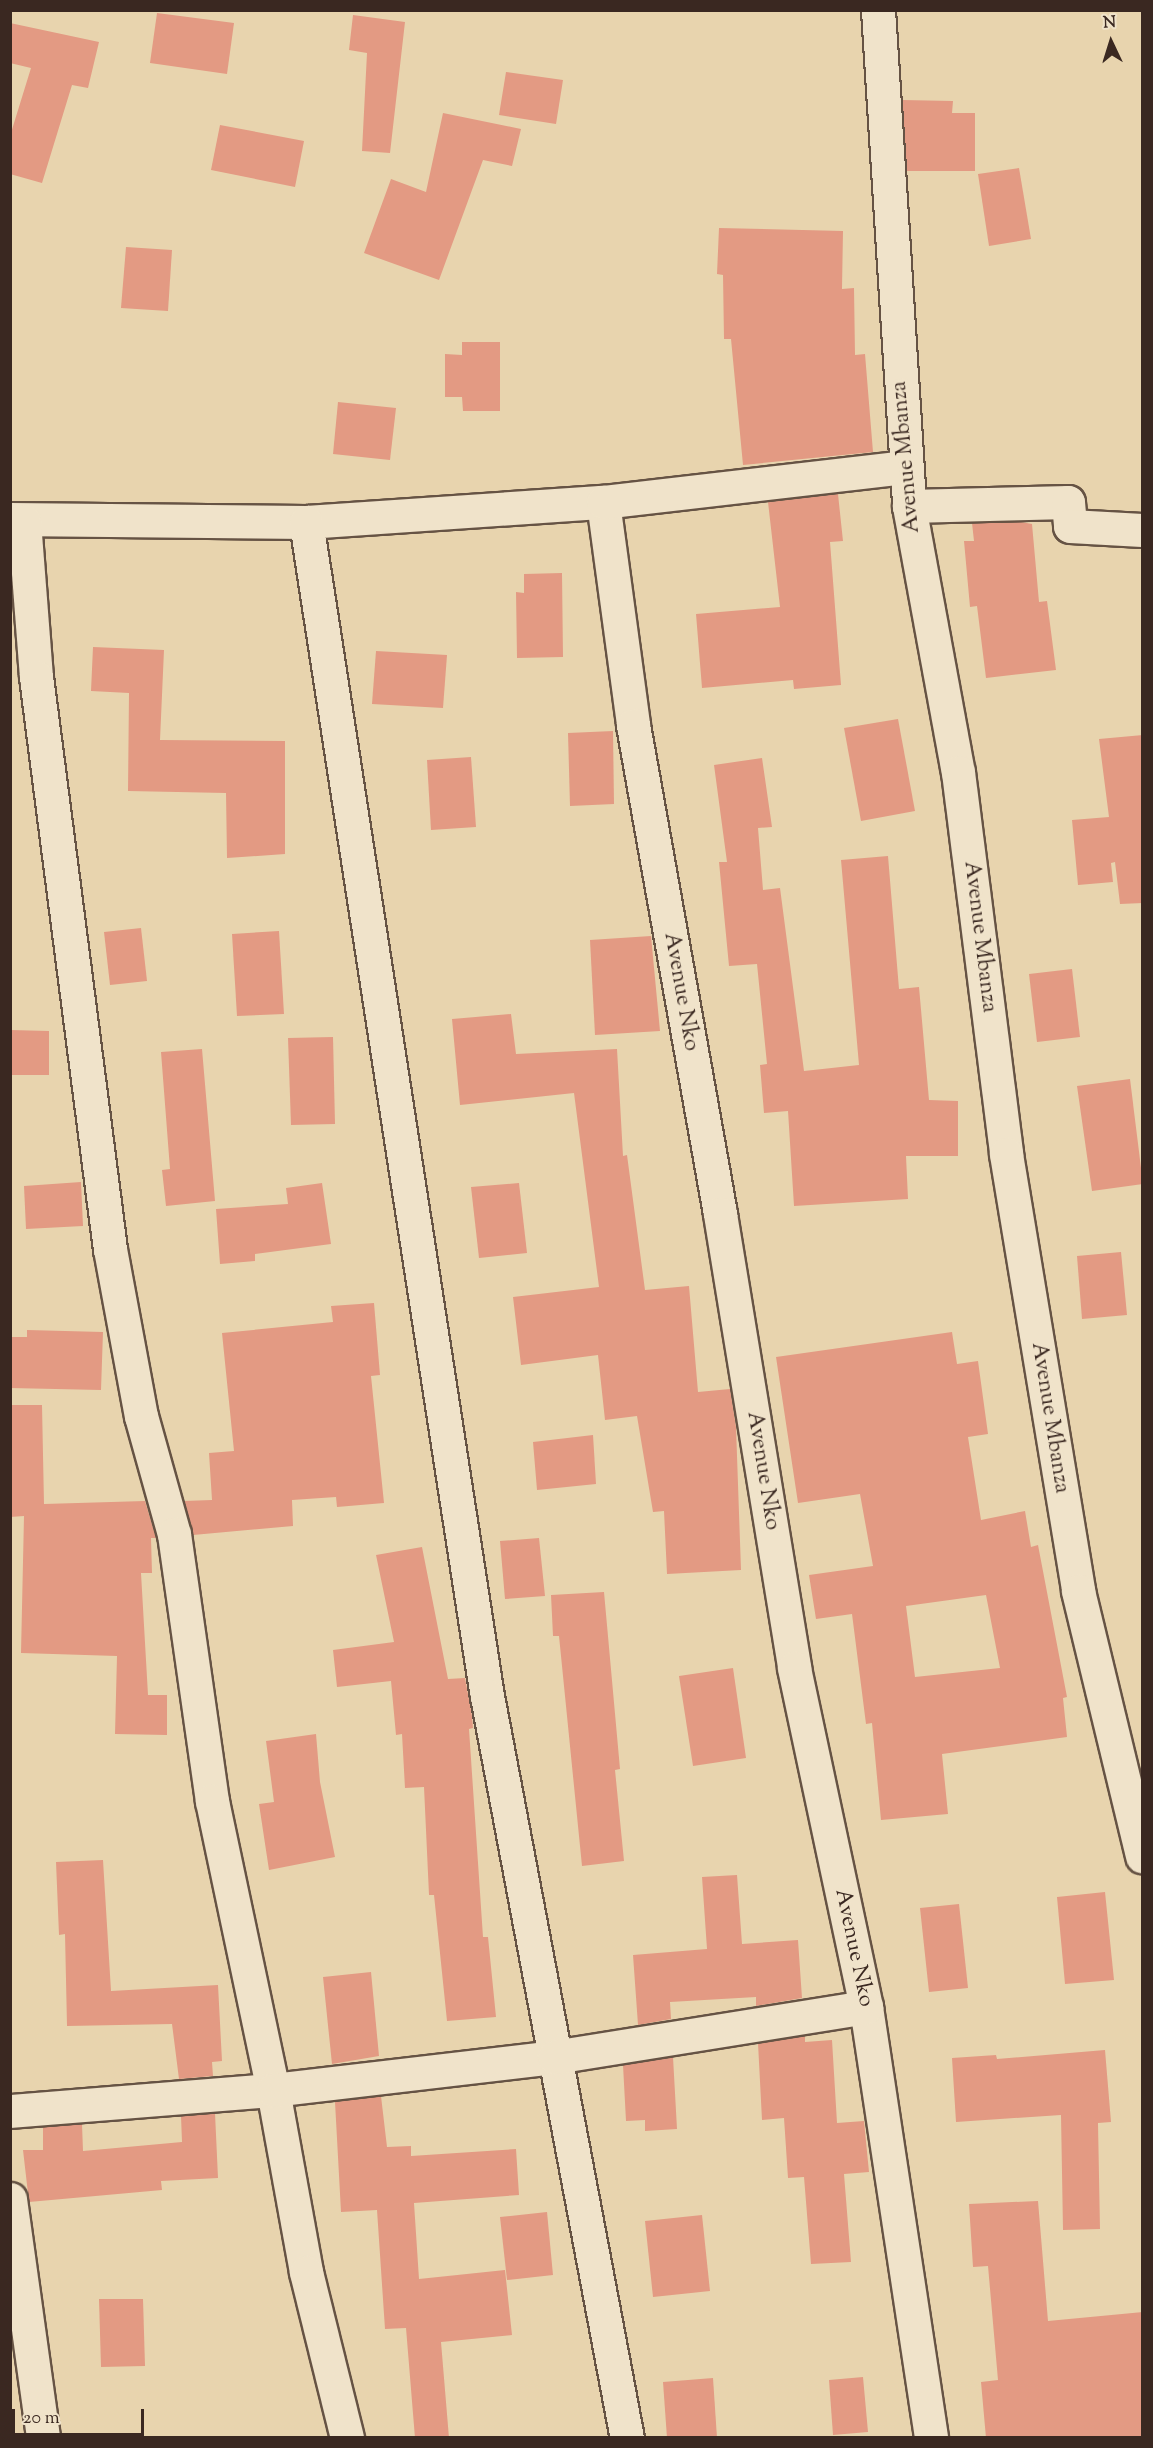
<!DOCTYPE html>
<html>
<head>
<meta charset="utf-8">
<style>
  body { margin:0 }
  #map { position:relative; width:1153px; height:2448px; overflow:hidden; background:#e8d4ae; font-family:"Sorts Mill Goudy",serif }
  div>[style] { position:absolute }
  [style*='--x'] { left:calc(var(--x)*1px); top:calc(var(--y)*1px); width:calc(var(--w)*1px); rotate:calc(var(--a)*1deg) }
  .building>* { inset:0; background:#e39a83 }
  .roads { filter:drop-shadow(2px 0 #665344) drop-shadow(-2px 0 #665344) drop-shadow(0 2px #665344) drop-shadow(0 -2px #665344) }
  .minor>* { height:33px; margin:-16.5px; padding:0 16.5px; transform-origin:16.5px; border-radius:16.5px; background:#f0e3ca }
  span { translate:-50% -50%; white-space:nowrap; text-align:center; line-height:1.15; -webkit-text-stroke:6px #f0e3ca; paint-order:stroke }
  .street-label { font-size:22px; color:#3a2821 }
  .frame { position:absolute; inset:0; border:12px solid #3a2821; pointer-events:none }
  .north { position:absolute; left:1081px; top:12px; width:60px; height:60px; -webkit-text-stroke:4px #f0e3ca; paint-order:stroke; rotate:356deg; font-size:16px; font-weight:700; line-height:24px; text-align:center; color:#3a2821 }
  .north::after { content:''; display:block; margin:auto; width:21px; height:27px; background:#3a2821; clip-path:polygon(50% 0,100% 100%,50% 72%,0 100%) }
  .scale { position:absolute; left:12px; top:2409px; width:132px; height:27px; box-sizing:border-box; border:3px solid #3a2821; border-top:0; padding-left:8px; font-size:18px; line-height:21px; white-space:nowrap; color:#3a2821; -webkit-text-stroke:4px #f0e3ca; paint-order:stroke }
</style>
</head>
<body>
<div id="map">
  <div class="building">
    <i style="clip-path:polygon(157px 13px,234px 23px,227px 74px,150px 63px)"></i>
    <i style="clip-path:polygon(353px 15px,405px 22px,390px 153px,362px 151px,367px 53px,349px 50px)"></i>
    <i style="clip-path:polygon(10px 23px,99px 42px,88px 88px,72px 85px,42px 183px,10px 174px,10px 136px,31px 68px,10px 63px)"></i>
    <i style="clip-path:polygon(506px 72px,563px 80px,556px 124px,499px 115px)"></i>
    <i style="clip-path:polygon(902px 100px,953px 101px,952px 113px,975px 113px,975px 171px,907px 171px)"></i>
    <i style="clip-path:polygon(443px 113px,521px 129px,512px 166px,483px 160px,439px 280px,364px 253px,391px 179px,426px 192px)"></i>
    <i style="clip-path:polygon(220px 125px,304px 141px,295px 187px,211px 170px)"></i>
    <i style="clip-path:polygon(1019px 168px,1031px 239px,989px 246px,978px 174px)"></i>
    <i style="clip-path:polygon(719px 228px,843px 231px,842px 289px,854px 288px,855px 355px,865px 354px,873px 452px,743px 465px,731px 339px,724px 339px,723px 275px,717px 274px)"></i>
    <i style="clip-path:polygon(126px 247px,172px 250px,168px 311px,121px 308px)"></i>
    <i style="clip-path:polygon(462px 342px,500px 342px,500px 411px,463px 411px,462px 397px,445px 397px,445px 354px,462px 355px)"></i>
    <i style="clip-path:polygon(338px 402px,396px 408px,390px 460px,333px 454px)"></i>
    <i style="clip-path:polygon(838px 494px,843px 541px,830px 542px,841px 685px,794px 689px,793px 680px,702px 688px,696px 614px,780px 607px,768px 502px)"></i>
    <i style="clip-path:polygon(1021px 522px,1032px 524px,1039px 602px,1047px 601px,1056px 670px,986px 678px,977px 606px,970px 607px,964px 541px,974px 541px,972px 523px)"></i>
    <i style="clip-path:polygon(562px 573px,563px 657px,517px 658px,516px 592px,524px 593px,524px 574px)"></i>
    <i style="clip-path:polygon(93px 647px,164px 650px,160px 740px,285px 741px,285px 854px,227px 858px,226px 793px,128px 791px,129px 693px,91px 691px)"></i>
    <i style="clip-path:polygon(376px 651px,447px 655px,443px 708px,372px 704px)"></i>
    <i style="clip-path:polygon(898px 719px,915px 811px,861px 821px,844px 728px)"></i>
    <i style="clip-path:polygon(613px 731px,614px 804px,570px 806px,568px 733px)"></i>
    <i style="clip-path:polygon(1143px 735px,1143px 903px,1120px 904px,1115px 862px,1111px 863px,1113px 882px,1078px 885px,1072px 820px,1109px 817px,1099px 739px)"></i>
    <i style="clip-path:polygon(471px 757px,476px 827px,431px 830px,427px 760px)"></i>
    <i style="clip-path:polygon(762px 758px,772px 827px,758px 828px,763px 890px,780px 888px,804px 1071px,859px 1065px,841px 860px,888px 856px,899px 989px,919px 987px,929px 1100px,958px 1101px,958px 1156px,906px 1156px,908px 1199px,794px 1206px,788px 1111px,764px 1113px,760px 1065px,767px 1064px,757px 964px,729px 966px,719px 862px,727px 862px,714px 765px)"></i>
    <i style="clip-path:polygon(141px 928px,147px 981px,110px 985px,104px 932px)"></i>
    <i style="clip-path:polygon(279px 931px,284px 1014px,237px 1016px,232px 934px)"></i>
    <i style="clip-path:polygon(651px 936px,660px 1031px,595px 1035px,590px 940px)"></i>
    <i style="clip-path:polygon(1072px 969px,1080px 1037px,1037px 1042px,1029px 974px)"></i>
    <i style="clip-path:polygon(511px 1014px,516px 1054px,617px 1049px,623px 1156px,627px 1155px,645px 1290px,689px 1286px,698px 1392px,730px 1389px,736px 1427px,741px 1570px,667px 1574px,664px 1511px,653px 1512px,637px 1416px,605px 1420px,598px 1355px,521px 1365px,513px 1297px,599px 1287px,574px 1093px,460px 1105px,452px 1019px)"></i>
    <i style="clip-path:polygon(10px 1030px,49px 1031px,49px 1075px,10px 1075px)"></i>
    <i style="clip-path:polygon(333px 1037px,335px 1124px,291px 1125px,288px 1038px)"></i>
    <i style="clip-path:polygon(202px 1049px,215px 1201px,166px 1206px,162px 1170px,170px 1169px,161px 1052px)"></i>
    <i style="clip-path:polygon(1130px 1079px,1143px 1184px,1092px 1191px,1077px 1086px)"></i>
    <i style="clip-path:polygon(81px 1182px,83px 1226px,26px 1229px,24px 1186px)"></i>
    <i style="clip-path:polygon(322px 1183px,331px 1244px,255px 1254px,255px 1261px,220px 1264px,216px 1209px,288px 1204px,286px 1188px)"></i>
    <i style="clip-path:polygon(519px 1183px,527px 1253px,479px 1258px,471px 1187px)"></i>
    <i style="clip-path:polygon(1121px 1252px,1127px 1315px,1082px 1319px,1077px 1256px)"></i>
    <i style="clip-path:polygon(374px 1303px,380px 1375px,371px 1376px,384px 1503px,337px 1507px,336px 1497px,292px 1500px,293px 1526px,193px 1535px,184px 1501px,212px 1500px,209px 1453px,234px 1451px,222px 1333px,333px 1322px,331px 1306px)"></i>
    <i style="clip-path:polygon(27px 1330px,103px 1332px,101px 1390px,10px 1388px,10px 1337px,27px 1337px)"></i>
    <i style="clip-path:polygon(evenodd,952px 1332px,957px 1364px,978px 1361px,988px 1434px,968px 1437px,981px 1520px,1025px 1511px,1031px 1547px,1038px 1545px,1067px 1697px,1063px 1698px,1067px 1737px,942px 1754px,948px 1814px,881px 1820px,872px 1723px,866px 1724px,852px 1614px,816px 1619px,809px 1575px,873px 1566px,860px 1494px,798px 1503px,776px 1357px,952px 1332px,986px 1595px,1000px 1668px,915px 1677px,906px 1606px,986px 1595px)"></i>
    <i style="clip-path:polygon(10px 1405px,42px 1405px,44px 1504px,145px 1501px,156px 1538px,151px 1538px,152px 1573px,141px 1573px,148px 1695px,167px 1695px,167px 1735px,115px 1734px,117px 1656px,21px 1653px,24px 1516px,10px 1517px)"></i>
    <i style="clip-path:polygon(593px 1435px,596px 1484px,537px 1490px,533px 1442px)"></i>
    <i style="clip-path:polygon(539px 1538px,545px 1596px,505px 1599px,500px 1541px)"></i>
    <i style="clip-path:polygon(422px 1547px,448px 1679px,465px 1678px,472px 1716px,473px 1728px,469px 1729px,483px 1937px,488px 1937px,496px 2017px,447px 2021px,434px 1895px,429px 1895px,424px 1787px,405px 1788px,402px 1734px,396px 1735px,391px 1681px,337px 1687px,333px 1650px,394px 1642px,376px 1555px)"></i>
    <i style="clip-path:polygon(604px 1592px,620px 1769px,615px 1770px,624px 1861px,582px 1866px,559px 1636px,553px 1636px,551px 1595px)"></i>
    <i style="clip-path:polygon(733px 1668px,746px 1758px,693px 1766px,679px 1676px)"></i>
    <i style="clip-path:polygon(316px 1734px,320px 1782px,335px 1857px,269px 1870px,259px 1804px,274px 1802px,266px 1741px)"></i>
    <i style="clip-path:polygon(103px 1860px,111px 1991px,218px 1985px,222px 2061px,212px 2062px,213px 2076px,179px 2079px,172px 2024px,67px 2026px,65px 1934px,59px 1935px,56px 1862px)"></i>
    <i style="clip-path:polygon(737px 1875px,742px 1944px,798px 1940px,802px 1998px,756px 2006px,756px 1997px,670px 2002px,671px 2019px,638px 2025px,633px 1955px,707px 1949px,702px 1877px)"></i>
    <i style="clip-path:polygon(1105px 1892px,1114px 1980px,1065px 1984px,1057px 1897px)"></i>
    <i style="clip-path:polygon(959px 1904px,968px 1988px,929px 1992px,920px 1908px)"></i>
    <i style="clip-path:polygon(371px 1972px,379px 2056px,332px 2064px,323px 1977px)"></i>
    <i style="clip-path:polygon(805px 2036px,805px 2042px,832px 2040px,837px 2123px,864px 2121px,869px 2172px,844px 2174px,851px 2262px,811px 2264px,804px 2177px,788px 2178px,784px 2118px,762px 2120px,758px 2043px)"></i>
    <i style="clip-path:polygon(1105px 2050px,1111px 2122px,1098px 2123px,1100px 2229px,1063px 2230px,1061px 2115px,956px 2122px,952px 2058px,996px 2055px,997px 2059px)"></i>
    <i style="clip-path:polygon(673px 2057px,677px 2129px,645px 2131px,645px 2120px,626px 2121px,623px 2065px)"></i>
    <i style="clip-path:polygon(381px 2096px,387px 2147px,411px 2146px,411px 2156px,516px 2149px,519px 2195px,414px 2203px,419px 2279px,505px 2270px,512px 2335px,441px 2342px,449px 2438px,415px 2438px,406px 2328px,385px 2329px,377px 2210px,341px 2212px,335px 2102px)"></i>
    <i style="clip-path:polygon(215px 2113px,218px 2178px,161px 2181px,162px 2190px,29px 2202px,23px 2150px,43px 2150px,43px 2127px,82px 2124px,83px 2151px,182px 2142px,181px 2116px)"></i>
    <i style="clip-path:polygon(1038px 2201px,1048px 2321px,1143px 2312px,1142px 2438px,986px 2438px,981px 2382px,998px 2380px,988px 2266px,973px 2267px,969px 2204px)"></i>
    <i style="clip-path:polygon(547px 2212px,553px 2275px,507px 2280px,500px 2217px)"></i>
    <i style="clip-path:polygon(702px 2215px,710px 2291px,653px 2297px,645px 2221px)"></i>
    <i style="clip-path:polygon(99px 2299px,143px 2299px,145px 2366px,101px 2367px)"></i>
    <i style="clip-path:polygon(863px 2377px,868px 2432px,833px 2435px,829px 2380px)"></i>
    <i style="clip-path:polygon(713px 2378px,717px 2438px,667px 2438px,663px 2382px)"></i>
  </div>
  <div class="roads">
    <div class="minor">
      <i style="--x:878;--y:10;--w:497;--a:86.4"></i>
      <i style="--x:909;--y:506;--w:270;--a:79.6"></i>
      <i style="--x:958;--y:772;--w:385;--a:82.8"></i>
      <i style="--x:1006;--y:1154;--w:443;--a:80.6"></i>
      <i style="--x:1078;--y:1591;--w:273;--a:76.4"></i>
      <i style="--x:603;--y:502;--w:225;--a:82.3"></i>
      <i style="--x:633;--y:725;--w:497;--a:79.9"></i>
      <i style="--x:720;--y:1214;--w:460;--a:80.7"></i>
      <i style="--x:794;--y:1668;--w:347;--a:78"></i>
      <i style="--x:866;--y:2007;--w:436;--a:81.4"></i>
      <i style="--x:909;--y:506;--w:159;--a:-1.4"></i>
      <i style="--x:1068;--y:502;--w:24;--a:85"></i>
      <i style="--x:1070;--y:526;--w:72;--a:3.2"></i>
      <i style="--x:10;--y:519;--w:296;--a:0.6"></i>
      <i style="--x:306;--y:522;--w:298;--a:-3.9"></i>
      <i style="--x:603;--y:502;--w:304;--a:-6.6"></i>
      <i style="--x:24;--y:521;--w:156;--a:85.6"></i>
      <i style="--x:36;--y:677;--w:577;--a:82.63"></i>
      <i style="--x:110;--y:1249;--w:170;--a:79.5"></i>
      <i style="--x:141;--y:1416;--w:123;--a:74.4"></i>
      <i style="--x:174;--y:1534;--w:270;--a:81.9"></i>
      <i style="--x:212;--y:1801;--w:295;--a:78.1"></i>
      <i style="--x:273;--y:2090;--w:185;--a:79.7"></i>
      <i style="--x:306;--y:2272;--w:171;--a:76.1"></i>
      <i style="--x:306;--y:522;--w:1188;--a:81.24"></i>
      <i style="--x:487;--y:1696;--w:755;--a:79.32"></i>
      <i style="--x:10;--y:2111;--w:264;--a:-4.6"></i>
      <i style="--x:273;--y:2090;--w:283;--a:-6.7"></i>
      <i style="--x:554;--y:2057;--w:316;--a:-9.1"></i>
      <i style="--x:10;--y:2199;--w:241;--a:82.1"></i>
    </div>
  </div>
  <div class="street-label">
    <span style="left:907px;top:457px;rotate:-95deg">Avenue Mbanza</span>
    <span style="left:979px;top:937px;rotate:83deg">Avenue Mbanza</span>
    <span style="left:680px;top:992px;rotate:80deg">Avenue Nko</span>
    <span style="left:1049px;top:1418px;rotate:81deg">Avenue Mbanza</span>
    <span style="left:762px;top:1471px;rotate:81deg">Avenue Nko</span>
    <span style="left:853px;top:1948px;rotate:78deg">Avenue Nko</span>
  </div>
  <div class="frame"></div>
  <div class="north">N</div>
  <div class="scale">20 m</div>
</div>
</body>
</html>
